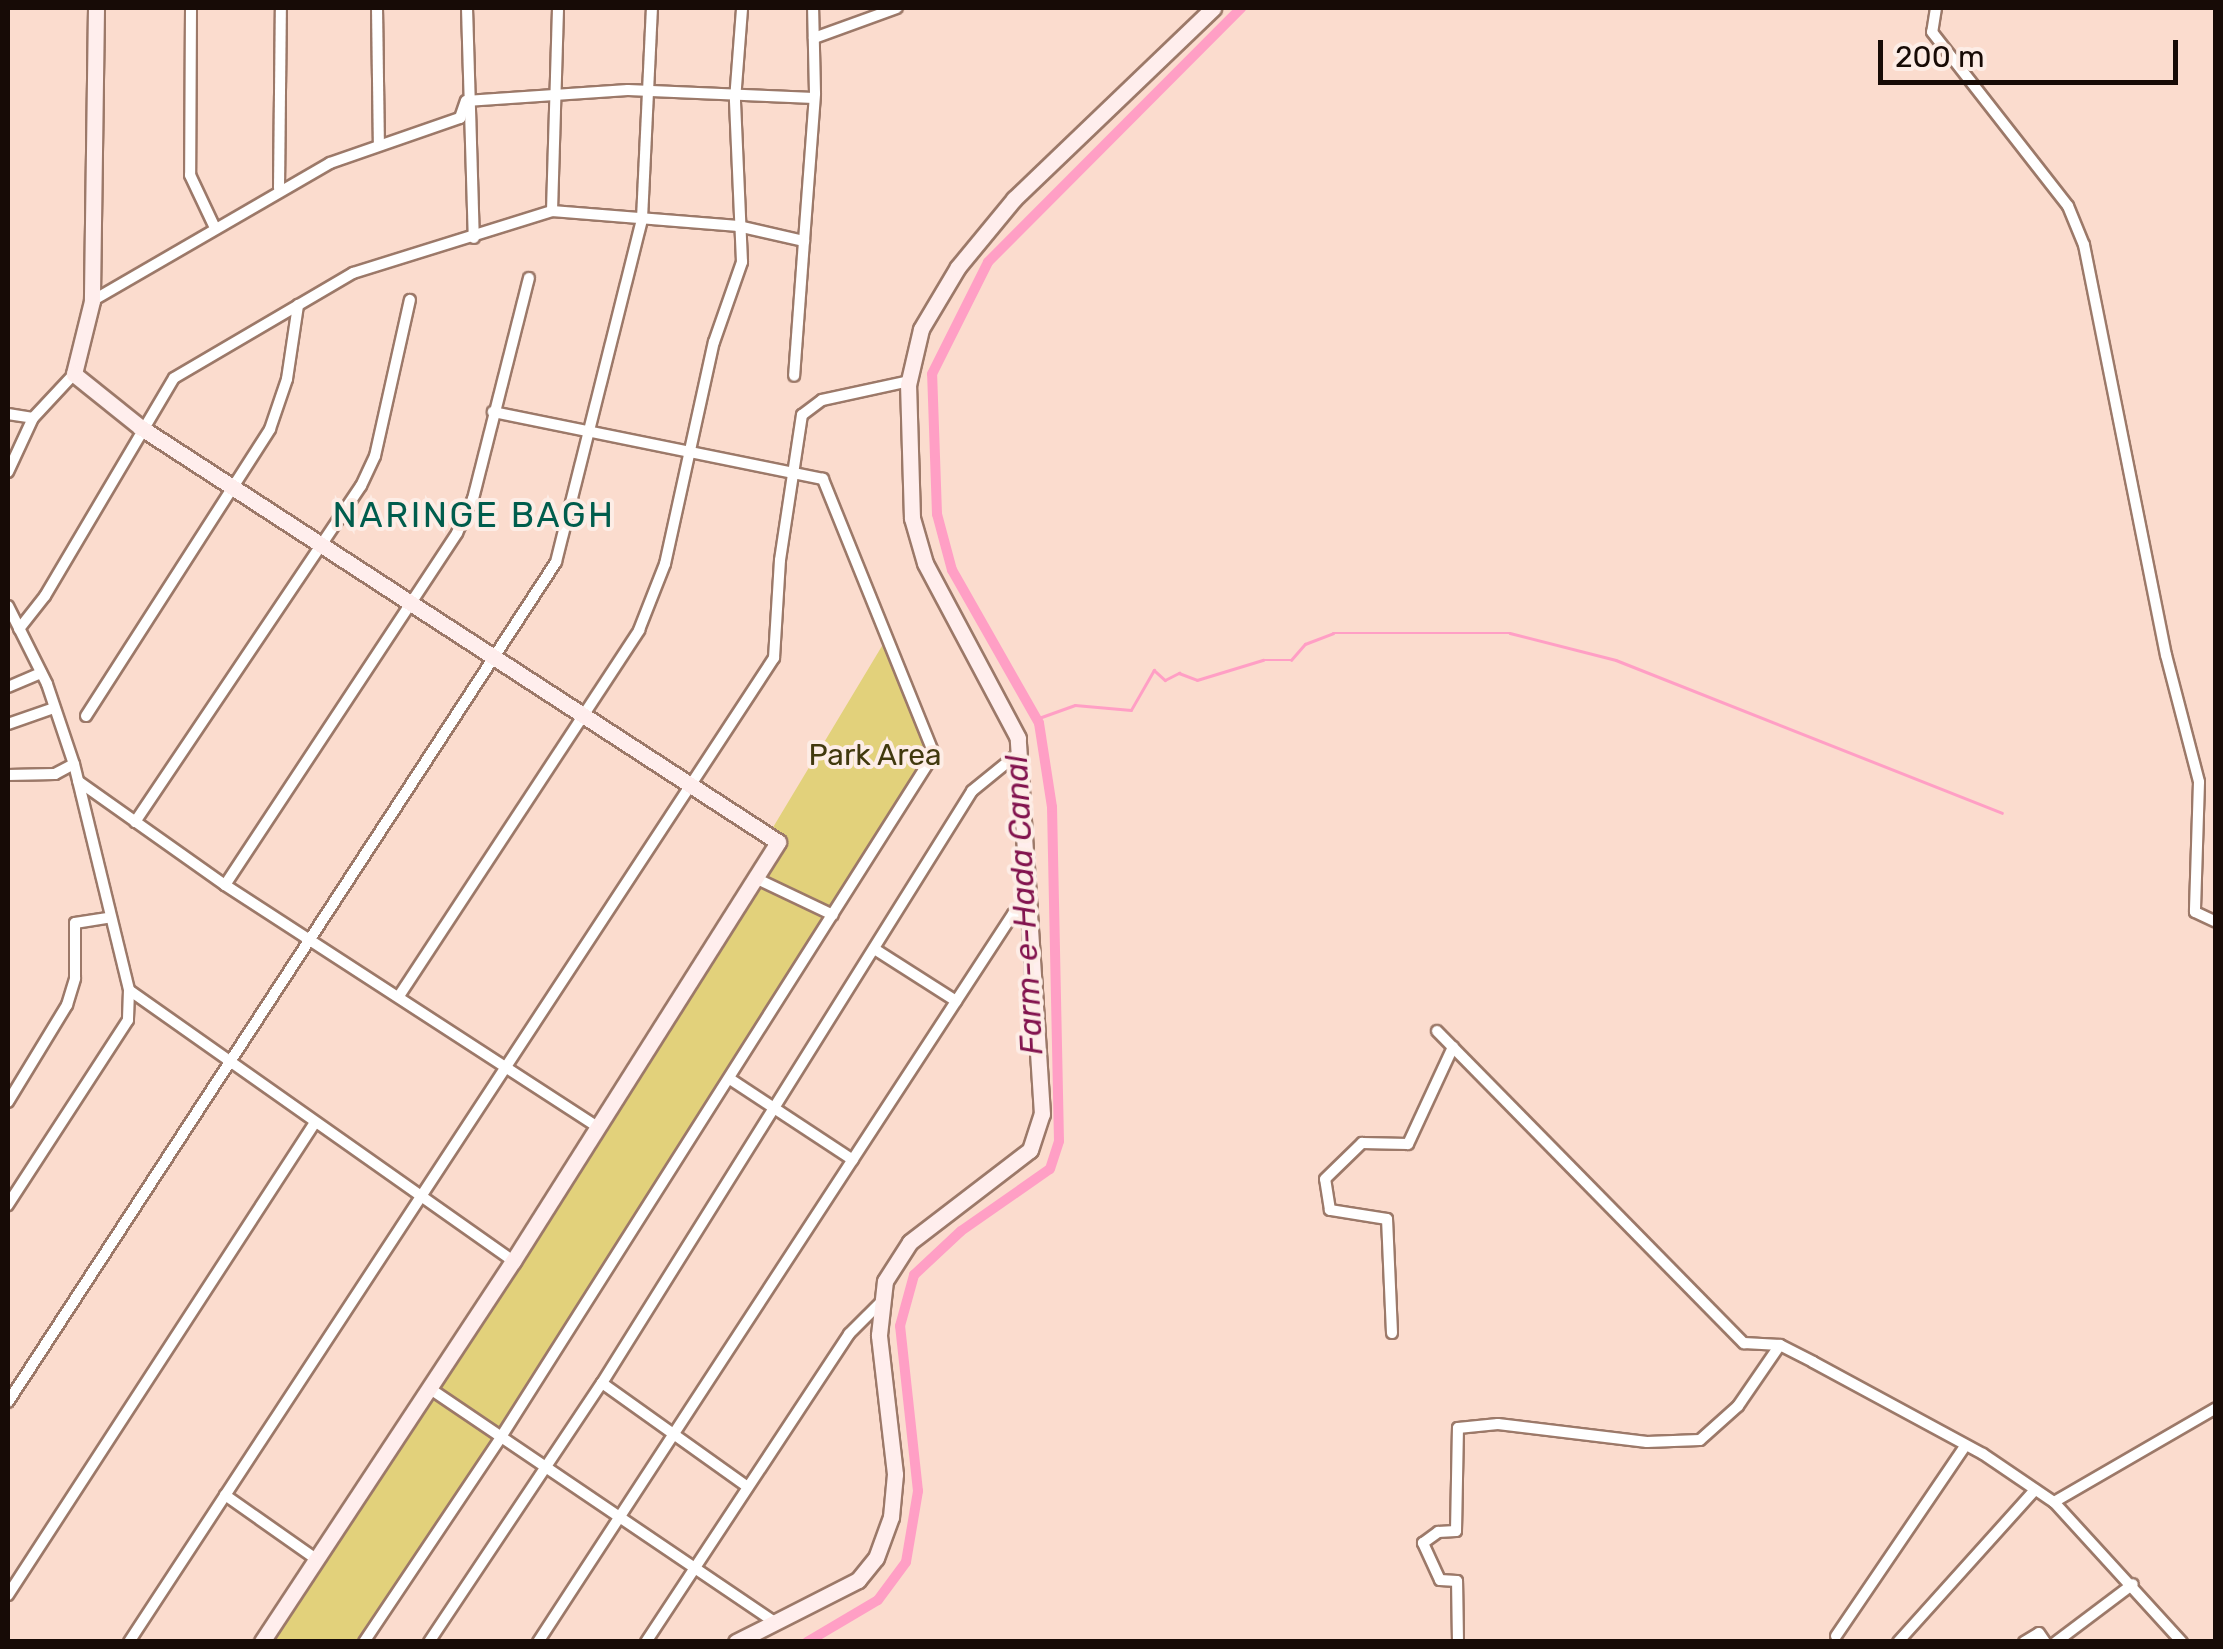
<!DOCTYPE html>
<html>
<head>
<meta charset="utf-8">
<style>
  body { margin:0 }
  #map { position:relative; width:2223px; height:1649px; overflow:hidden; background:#fbdcce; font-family:Rubik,sans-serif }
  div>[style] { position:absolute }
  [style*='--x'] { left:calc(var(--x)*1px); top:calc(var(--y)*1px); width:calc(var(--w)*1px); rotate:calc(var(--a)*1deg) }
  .green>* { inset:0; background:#e2d17b }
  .stream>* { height:2.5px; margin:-1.25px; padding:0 1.25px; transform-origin:1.25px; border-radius:1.25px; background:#ff9fc5 }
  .canal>* { height:10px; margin:-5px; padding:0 5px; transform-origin:5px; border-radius:5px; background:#ff9fc5 }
  .roads { filter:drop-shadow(2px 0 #9c7969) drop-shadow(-2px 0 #9c7969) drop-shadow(0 2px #9c7969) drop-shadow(0 -2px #9c7969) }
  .street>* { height:10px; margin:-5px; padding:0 5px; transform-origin:5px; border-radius:5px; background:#fff }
  .secondary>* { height:15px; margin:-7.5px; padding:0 7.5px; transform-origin:7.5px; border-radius:7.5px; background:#ffeeed }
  span { translate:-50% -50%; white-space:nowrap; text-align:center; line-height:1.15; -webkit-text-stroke:8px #fdede6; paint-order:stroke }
  .park-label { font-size:30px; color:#41390e }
  .water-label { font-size:32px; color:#82134e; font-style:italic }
  .quarter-label { font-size:35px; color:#005d4d; letter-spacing:2.5px }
  .frame { position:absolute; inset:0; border:10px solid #170b06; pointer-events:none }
  .scale { position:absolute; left:1878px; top:40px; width:300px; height:45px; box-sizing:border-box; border:5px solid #170b06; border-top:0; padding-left:12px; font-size:30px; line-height:35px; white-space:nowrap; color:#170b06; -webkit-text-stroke:8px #fdede6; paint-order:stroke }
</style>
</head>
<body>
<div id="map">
  <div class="green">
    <i style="clip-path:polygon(885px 641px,934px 754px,364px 1641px,262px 1642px,778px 843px,769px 834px)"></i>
  </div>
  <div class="stream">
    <i style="--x:1036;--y:719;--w:41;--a:-19.7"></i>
    <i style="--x:1075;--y:705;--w:56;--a:5.1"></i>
    <i style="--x:1131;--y:710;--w:46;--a:-60.1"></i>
    <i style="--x:1154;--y:670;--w:15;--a:42"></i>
    <i style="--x:1165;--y:680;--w:16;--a:-27"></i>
    <i style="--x:1179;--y:673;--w:19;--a:21"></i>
    <i style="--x:1197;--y:680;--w:69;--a:-16.9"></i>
    <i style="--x:1263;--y:660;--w:28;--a:0"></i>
    <i style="--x:1291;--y:660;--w:21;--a:-49"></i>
    <i style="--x:1305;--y:644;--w:30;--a:-21"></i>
    <i style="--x:1333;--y:633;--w:177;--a:0"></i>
    <i style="--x:1510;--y:633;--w:109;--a:14.3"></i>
    <i style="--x:1616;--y:660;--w:415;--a:21.6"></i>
  </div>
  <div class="canal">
    <i style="--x:807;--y:1642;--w:82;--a:-30.6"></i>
    <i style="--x:878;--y:1600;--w:47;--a:-53.6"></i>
    <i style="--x:906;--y:1562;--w:72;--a:-80.4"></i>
    <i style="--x:918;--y:1491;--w:166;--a:-96.2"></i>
    <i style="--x:900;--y:1326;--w:53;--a:-74.6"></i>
    <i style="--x:914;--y:1275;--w:64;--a:-43.1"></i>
    <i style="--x:961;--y:1231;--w:108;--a:-34.9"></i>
    <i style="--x:1050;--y:1169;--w:29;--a:-72"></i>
    <i style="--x:1059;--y:1141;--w:334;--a:-91.2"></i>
    <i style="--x:1052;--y:807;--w:85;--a:-98.8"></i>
    <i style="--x:1039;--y:723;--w:176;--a:-119.6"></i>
    <i style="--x:952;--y:570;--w:58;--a:-105"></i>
    <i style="--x:937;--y:514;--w:140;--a:-92"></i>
    <i style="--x:932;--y:374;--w:125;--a:-63.4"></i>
    <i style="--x:988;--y:262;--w:359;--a:-45.1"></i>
  </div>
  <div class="roads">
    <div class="street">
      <i style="--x:191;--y:8;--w:167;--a:90.3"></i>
      <i style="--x:190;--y:175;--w:59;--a:64.7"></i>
      <i style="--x:377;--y:8;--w:135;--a:89.2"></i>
      <i style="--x:467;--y:8;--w:230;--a:88.3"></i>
      <i style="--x:1936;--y:8;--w:24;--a:99"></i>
      <i style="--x:1932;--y:32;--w:221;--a:52"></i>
      <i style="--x:2068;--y:206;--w:42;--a:67.7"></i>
      <i style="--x:2084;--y:245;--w:418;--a:78.7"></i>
      <i style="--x:2166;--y:655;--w:131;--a:75.4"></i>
      <i style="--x:2199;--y:782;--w:130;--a:91.8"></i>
      <i style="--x:2195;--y:912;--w:23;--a:25"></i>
      <i style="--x:814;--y:38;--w:88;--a:-19.9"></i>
      <i style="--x:279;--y:188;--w:180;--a:-89.4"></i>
      <i style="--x:552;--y:211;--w:203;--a:-88.3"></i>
      <i style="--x:804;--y:241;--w:148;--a:-85.7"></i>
      <i style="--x:815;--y:93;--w:85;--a:-91.3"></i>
      <i style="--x:92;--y:301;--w:275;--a:-30.1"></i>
      <i style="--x:330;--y:163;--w:138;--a:-19.1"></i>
      <i style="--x:460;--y:118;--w:18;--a:-71"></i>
      <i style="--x:466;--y:101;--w:162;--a:-3.9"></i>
      <i style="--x:628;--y:90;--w:186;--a:2.5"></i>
      <i style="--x:8;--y:414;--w:25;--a:9"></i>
      <i style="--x:8;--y:472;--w:60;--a:-65.2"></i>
      <i style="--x:33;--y:418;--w:60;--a:-47"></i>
      <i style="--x:8;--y:606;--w:87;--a:63.4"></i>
      <i style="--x:47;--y:684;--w:84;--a:71.4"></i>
      <i style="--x:74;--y:764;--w:233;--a:76.3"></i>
      <i style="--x:129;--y:990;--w:30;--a:92"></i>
      <i style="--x:128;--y:1020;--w:221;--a:123"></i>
      <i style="--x:19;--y:629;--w:42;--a:-51.8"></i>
      <i style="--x:45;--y:596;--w:253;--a:-59.4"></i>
      <i style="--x:174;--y:378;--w:208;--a:-30.4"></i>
      <i style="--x:353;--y:273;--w:208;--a:-17.3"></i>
      <i style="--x:552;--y:211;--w:187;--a:4.6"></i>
      <i style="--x:738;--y:226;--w:68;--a:12.8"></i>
      <i style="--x:804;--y:241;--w:135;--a:94.2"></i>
      <i style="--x:8;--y:687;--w:36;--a:-23"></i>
      <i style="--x:86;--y:716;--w:341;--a:-57.3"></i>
      <i style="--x:270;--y:429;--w:53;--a:-71.2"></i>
      <i style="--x:287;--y:379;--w:75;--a:-81.5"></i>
      <i style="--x:8;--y:724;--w:49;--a:-19.2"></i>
      <i style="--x:8;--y:775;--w:47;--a:-1.2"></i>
      <i style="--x:55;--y:774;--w:21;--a:-28"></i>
      <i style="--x:78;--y:781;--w:180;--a:35.3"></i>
      <i style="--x:225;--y:885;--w:445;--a:33"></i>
      <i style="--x:135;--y:822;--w:405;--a:-56.1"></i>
      <i style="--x:361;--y:486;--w:33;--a:-65"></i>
      <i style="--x:375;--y:456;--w:160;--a:-77.4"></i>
      <i style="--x:755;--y:878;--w:86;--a:25.4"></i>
      <i style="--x:225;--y:885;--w:422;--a:-56.6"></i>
      <i style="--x:457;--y:533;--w:38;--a:-65"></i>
      <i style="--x:473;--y:499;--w:228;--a:-75.8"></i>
      <i style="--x:876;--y:950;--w:95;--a:32.5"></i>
      <i style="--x:129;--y:990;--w:470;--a:35.2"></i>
      <i style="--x:399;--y:996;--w:438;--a:-56.7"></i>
      <i style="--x:639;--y:630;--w:71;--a:-68.5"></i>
      <i style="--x:665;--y:564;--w:227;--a:-77.6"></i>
      <i style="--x:714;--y:342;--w:85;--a:-70.7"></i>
      <i style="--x:742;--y:262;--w:162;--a:-92.5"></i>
      <i style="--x:735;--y:100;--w:92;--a:-85.6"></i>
      <i style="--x:1437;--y:1031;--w:438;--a:45.5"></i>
      <i style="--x:1744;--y:1343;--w:36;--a:3"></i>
      <i style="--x:1780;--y:1345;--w:37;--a:27"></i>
      <i style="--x:1813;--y:1362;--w:193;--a:28.4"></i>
      <i style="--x:1983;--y:1454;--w:86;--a:34.1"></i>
      <i style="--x:2054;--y:1502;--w:190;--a:47.6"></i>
      <i style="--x:730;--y:1079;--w:147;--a:33.4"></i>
      <i style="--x:8;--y:1102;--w:114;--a:-58.7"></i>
      <i style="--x:67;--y:1005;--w:28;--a:-73"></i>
      <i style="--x:75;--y:978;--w:55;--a:-90"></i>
      <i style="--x:75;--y:923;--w:33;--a:-9"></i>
      <i style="--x:1392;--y:1333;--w:114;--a:-92.5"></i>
      <i style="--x:1387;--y:1219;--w:58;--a:-171"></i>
      <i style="--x:1330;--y:1210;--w:31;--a:-99"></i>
      <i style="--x:1325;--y:1179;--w:52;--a:-44.2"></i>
      <i style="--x:1362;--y:1143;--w:46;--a:1.2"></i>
      <i style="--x:1408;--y:1144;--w:107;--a:-65.1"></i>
      <i style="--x:602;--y:1383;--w:179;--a:35.5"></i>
      <i style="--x:429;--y:1388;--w:417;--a:34.1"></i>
      <i style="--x:8;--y:1402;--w:1003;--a:-56.88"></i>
      <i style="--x:556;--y:562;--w:354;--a:-75.9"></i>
      <i style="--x:642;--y:219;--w:211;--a:-87.3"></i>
      <i style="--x:225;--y:1495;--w:111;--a:35.1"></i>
      <i style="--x:2054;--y:1502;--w:187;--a:-30.1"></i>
      <i style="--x:8;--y:1595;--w:562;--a:-56.99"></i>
      <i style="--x:1836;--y:1636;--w:230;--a:-55.8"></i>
      <i style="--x:129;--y:1642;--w:1177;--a:-56.76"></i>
      <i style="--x:774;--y:658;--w:98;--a:-86.5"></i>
      <i style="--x:780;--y:560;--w:147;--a:-81.4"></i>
      <i style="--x:802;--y:415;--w:25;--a:-37"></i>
      <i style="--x:822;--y:400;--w:89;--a:-12.3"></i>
      <i style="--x:364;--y:1642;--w:247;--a:-56.2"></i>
      <i style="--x:501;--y:1437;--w:809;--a:-57.63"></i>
      <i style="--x:934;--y:754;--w:297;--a:-112"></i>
      <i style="--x:823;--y:479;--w:337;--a:-168.5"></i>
      <i style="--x:429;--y:1642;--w:311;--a:-56.3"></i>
      <i style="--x:602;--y:1383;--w:698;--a:-57.99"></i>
      <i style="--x:972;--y:791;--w:62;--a:-39.1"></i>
      <i style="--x:538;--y:1642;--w:869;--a:-56.88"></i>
      <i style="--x:1013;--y:914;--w:20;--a:-20"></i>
      <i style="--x:646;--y:1642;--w:369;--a:-56.6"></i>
      <i style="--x:849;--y:1334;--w:45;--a:-45"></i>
      <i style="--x:1458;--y:1642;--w:61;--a:-90.9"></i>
      <i style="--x:1457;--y:1581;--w:17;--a:-177"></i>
      <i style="--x:1440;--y:1580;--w:41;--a:-114.7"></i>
      <i style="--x:1423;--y:1543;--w:19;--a:-36"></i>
      <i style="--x:1438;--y:1532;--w:18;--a:-3"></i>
      <i style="--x:1456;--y:1531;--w:103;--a:-88.9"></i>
      <i style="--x:1458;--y:1428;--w:40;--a:-5.7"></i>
      <i style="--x:1498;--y:1424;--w:150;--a:6.9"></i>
      <i style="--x:1647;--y:1442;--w:53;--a:-2.2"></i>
      <i style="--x:1700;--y:1440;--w:51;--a:-41.8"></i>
      <i style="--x:1738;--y:1406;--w:74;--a:-55.5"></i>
      <i style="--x:1898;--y:1642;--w:205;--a:-48"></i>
      <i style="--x:2024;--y:1642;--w:17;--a:-31"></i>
      <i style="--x:2039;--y:1633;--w:11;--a:56"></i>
      <i style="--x:2056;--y:1642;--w:96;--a:-37"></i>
    </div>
    <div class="secondary">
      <i style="--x:96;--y:8;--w:293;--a:90.8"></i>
      <i style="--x:92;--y:301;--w:75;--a:103.9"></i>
      <i style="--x:74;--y:374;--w:85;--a:38.8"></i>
      <i style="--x:140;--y:427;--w:761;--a:33.04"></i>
      <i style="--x:778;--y:842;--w:496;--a:122.3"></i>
      <i style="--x:513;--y:1261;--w:456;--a:123.4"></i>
      <i style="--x:736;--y:1642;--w:137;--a:-26.9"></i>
      <i style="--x:858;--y:1580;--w:28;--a:-51"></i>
      <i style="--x:876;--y:1558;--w:44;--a:-69.9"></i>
      <i style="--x:891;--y:1517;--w:43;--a:-84.7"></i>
      <i style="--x:895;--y:1474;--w:140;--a:-96.6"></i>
      <i style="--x:879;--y:1335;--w:54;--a:-83.7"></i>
      <i style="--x:885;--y:1281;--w:46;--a:-57.3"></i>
      <i style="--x:910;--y:1242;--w:151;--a:-37.5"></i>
      <i style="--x:1030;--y:1150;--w:38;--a:-72"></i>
      <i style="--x:1042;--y:1114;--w:377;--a:-93.7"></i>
      <i style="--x:1018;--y:738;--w:198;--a:-118"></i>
      <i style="--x:925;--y:563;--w:47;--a:-106.1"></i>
      <i style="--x:912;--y:518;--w:133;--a:-91.7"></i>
      <i style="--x:908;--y:385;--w:57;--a:-76.9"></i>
      <i style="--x:921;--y:329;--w:72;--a:-59.2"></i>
      <i style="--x:958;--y:267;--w:88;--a:-50.5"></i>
      <i style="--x:1014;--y:199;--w:276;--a:-43.8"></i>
    </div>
  </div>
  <div class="park-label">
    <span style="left:875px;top:755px">Park Area</span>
  </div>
  <div class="water-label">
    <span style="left:1024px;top:905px;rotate:-93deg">Farm-e-Hada Canal</span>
  </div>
  <div class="quarter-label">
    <span style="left:474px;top:515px">NARINGE BAGH</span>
  </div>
  <div class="frame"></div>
  <div class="scale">200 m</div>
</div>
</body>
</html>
